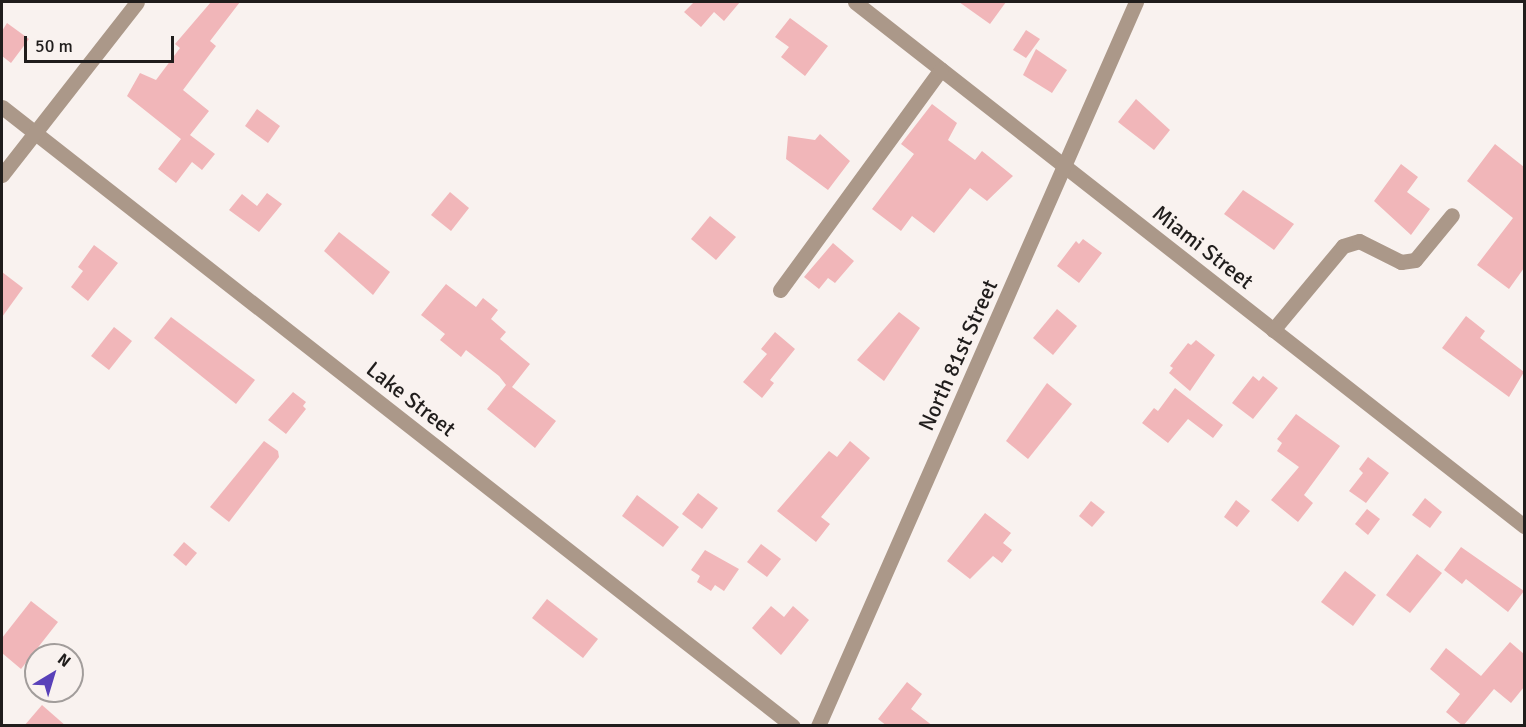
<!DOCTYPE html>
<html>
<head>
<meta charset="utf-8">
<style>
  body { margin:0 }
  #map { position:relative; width:1526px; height:727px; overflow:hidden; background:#f9f2ef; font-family:Signika,sans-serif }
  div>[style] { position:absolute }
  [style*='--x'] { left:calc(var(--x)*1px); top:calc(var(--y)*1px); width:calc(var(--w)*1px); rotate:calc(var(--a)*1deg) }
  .building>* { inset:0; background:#f1b6b9 }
  .minor>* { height:15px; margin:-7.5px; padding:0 7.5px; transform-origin:7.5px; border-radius:7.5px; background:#ab9889 }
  span { translate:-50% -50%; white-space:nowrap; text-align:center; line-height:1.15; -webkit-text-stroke:4.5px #f9f2ef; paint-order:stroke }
  .street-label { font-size:22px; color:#201d1c }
  .frame { position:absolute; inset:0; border:3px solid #201d1c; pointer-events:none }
  .north { position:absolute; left:24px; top:643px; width:60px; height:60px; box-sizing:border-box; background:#f9f2ef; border:2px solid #a29d9b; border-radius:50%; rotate:38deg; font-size:16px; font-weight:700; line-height:24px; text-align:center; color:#201d1c }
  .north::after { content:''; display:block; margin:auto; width:21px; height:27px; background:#5941b9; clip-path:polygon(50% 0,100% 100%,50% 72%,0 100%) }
  .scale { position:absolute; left:24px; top:36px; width:150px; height:27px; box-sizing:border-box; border:3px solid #201d1c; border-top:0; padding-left:8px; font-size:18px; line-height:21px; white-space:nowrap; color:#201d1c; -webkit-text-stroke:4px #f9f2ef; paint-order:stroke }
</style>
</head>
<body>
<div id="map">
  <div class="building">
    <i style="clip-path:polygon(211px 2px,240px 2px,210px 41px,216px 46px,183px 90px,209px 111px,190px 135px,215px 154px,202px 170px,192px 162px,176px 183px,158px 169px,181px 139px,127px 96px,140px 73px,156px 80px,180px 48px,175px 44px)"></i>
    <i style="clip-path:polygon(694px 2px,740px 2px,724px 21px,714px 12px,701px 27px,684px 12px)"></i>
    <i style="clip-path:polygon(959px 2px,1006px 2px,990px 24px)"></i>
    <i style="clip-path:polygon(790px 18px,828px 46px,805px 76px,781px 57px,789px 47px,775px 37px)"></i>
    <i style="clip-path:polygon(7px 23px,29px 39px,11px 63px,2px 56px,2px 31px)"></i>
    <i style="clip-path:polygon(1026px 30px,1040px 39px,1026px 58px,1013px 50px)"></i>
    <i style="clip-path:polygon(1036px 49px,1067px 70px,1052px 93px,1023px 75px)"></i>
    <i style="clip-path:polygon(1136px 99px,1170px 130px,1154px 150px,1118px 122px)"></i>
    <i style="clip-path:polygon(932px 104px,957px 123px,948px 140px,975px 160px,982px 151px,1013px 176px,987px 201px,970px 188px,934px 233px,912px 216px,901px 231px,872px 209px,914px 154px,901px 144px)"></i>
    <i style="clip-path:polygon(257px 109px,280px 126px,268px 143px,245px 126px)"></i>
    <i style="clip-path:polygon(820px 134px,850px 161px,828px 190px,786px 159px,788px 136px,815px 140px)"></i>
    <i style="clip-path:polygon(1495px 144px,1524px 167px,1524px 268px,1509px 289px,1477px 265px,1513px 218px,1467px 181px)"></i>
    <i style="clip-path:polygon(1401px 164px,1418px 177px,1407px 192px,1430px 209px,1411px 235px,1374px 201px)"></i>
    <i style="clip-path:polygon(1243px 190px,1294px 224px,1274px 250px,1224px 214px)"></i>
    <i style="clip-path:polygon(450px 192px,469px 208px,451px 231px,431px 215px)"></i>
    <i style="clip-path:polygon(267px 193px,282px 204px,259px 232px,229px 210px,242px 194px,257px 206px)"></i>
    <i style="clip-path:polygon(710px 216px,736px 237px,716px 260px,691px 239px)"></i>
    <i style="clip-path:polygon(339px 232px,390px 272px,373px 295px,324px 251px)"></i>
    <i style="clip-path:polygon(1083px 239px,1102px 253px,1079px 283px,1057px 266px,1076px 241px,1079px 244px)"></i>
    <i style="clip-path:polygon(833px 243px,854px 261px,835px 283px,828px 278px,819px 289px,804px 277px)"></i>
    <i style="clip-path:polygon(94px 245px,118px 263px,88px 301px,71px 287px,83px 271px,78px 267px)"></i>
    <i style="clip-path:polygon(2px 272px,23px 288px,2px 317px)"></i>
    <i style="clip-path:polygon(446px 284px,476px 307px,483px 298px,498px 310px,491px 319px,506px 332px,500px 339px,530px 364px,512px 387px,556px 421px,535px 448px,487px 409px,506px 385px,499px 376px,466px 350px,461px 357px,440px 340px,445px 334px,421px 315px)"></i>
    <i style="clip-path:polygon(1057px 309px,1077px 326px,1053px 355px,1033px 338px)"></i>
    <i style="clip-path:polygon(899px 312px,920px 328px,884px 381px,857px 360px)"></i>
    <i style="clip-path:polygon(1466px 316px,1485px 331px,1480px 338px,1524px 372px,1509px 397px,1442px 348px)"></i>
    <i style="clip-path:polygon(171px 317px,255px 380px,236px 404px,154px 338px)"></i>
    <i style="clip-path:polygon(114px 327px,132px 341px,109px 370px,91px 356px)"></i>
    <i style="clip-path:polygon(775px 332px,795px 349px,770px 380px,774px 383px,762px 398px,743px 382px,767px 354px,761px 349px)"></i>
    <i style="clip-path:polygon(1196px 340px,1215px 355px,1190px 391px,1169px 373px,1173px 368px,1170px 366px,1188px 343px,1191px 345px)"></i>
    <i style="clip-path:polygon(1253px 376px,1259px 381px,1263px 376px,1278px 388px,1253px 419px,1232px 403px)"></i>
    <i style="clip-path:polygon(1047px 383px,1072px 404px,1028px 459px,1006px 441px)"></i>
    <i style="clip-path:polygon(1175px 388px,1223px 425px,1213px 438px,1188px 419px,1168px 443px,1142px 423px,1154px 408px,1158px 411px)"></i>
    <i style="clip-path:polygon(293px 392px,306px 402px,303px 406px,306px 409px,286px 434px,268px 420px)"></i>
    <i style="clip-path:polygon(1296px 414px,1340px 446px,1304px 495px,1313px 503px,1298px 522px,1271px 500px,1299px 467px,1277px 451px,1282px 443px,1277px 439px)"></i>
    <i style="clip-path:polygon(264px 441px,278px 451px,279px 457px,229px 522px,210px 507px)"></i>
    <i style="clip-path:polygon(850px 441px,870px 458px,821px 517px,830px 524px,816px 542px,777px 511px,829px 451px,837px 457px)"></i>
    <i style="clip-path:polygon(1368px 457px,1389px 473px,1366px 503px,1349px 491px,1363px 473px,1359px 469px)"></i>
    <i style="clip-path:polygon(698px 493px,718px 508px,702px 529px,682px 514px)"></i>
    <i style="clip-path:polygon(637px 495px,679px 527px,663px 547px,622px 516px)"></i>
    <i style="clip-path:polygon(1425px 498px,1442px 512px,1430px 528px,1412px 515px)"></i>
    <i style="clip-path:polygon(1236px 500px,1250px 511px,1237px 527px,1224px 517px)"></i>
    <i style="clip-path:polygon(1091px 501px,1105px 512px,1092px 527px,1079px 516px)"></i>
    <i style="clip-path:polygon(1367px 509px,1380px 519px,1368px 535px,1355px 524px)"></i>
    <i style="clip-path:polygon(985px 513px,1011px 533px,1003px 543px,1012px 550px,1002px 563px,993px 556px,970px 579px,947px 561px)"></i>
    <i style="clip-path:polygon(184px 542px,197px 553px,186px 566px,173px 555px)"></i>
    <i style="clip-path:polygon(761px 544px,781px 559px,767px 577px,747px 562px)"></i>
    <i style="clip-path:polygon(1461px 547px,1524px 591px,1508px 612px,1466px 579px,1462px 584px,1444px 570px)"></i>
    <i style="clip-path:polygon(705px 550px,739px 569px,724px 591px,715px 585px,711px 591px,697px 582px,700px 576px,691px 570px)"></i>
    <i style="clip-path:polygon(1417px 554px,1442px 573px,1410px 613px,1386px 595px)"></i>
    <i style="clip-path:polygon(1345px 571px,1376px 595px,1353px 626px,1321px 602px)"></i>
    <i style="clip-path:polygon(547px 599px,598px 639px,583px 658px,532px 618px)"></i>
    <i style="clip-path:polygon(31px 601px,58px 622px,21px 669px,2px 653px,2px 638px)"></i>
    <i style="clip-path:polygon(771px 606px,784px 617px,793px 606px,809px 620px,781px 655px,752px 628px)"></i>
    <i style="clip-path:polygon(1510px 642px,1524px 654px,1524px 687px,1511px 703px,1494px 689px,1463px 726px,1446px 712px,1460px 694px,1430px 669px,1446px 648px,1481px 676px)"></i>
    <i style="clip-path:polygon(907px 682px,922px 694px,911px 709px,933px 726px,887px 726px,878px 719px)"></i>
    <i style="clip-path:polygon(42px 705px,66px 726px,24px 726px)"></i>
  </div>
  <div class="minor">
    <i style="--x:855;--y:2;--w:850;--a:38.07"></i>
    <i style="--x:2;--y:107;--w:1004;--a:38.05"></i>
    <i style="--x:2;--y:175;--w:219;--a:-52"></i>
    <i style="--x:780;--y:290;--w:273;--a:-53.9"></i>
    <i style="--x:1273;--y:330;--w:109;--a:-50.2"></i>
    <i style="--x:1343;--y:246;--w:17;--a:-17"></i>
    <i style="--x:1359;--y:241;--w:47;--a:26.6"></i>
    <i style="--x:1401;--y:262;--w:14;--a:-8"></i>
    <i style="--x:1415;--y:260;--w:58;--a:-50.6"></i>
    <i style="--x:818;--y:726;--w:791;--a:-66.29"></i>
  </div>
  <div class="street-label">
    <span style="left:1203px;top:247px;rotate:38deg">Miami Street</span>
    <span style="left:958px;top:355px;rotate:-66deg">North 81st Street</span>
    <span style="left:411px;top:399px;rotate:38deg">Lake Street</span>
  </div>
  <div class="frame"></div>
  <div class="north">N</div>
  <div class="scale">50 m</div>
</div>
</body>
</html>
